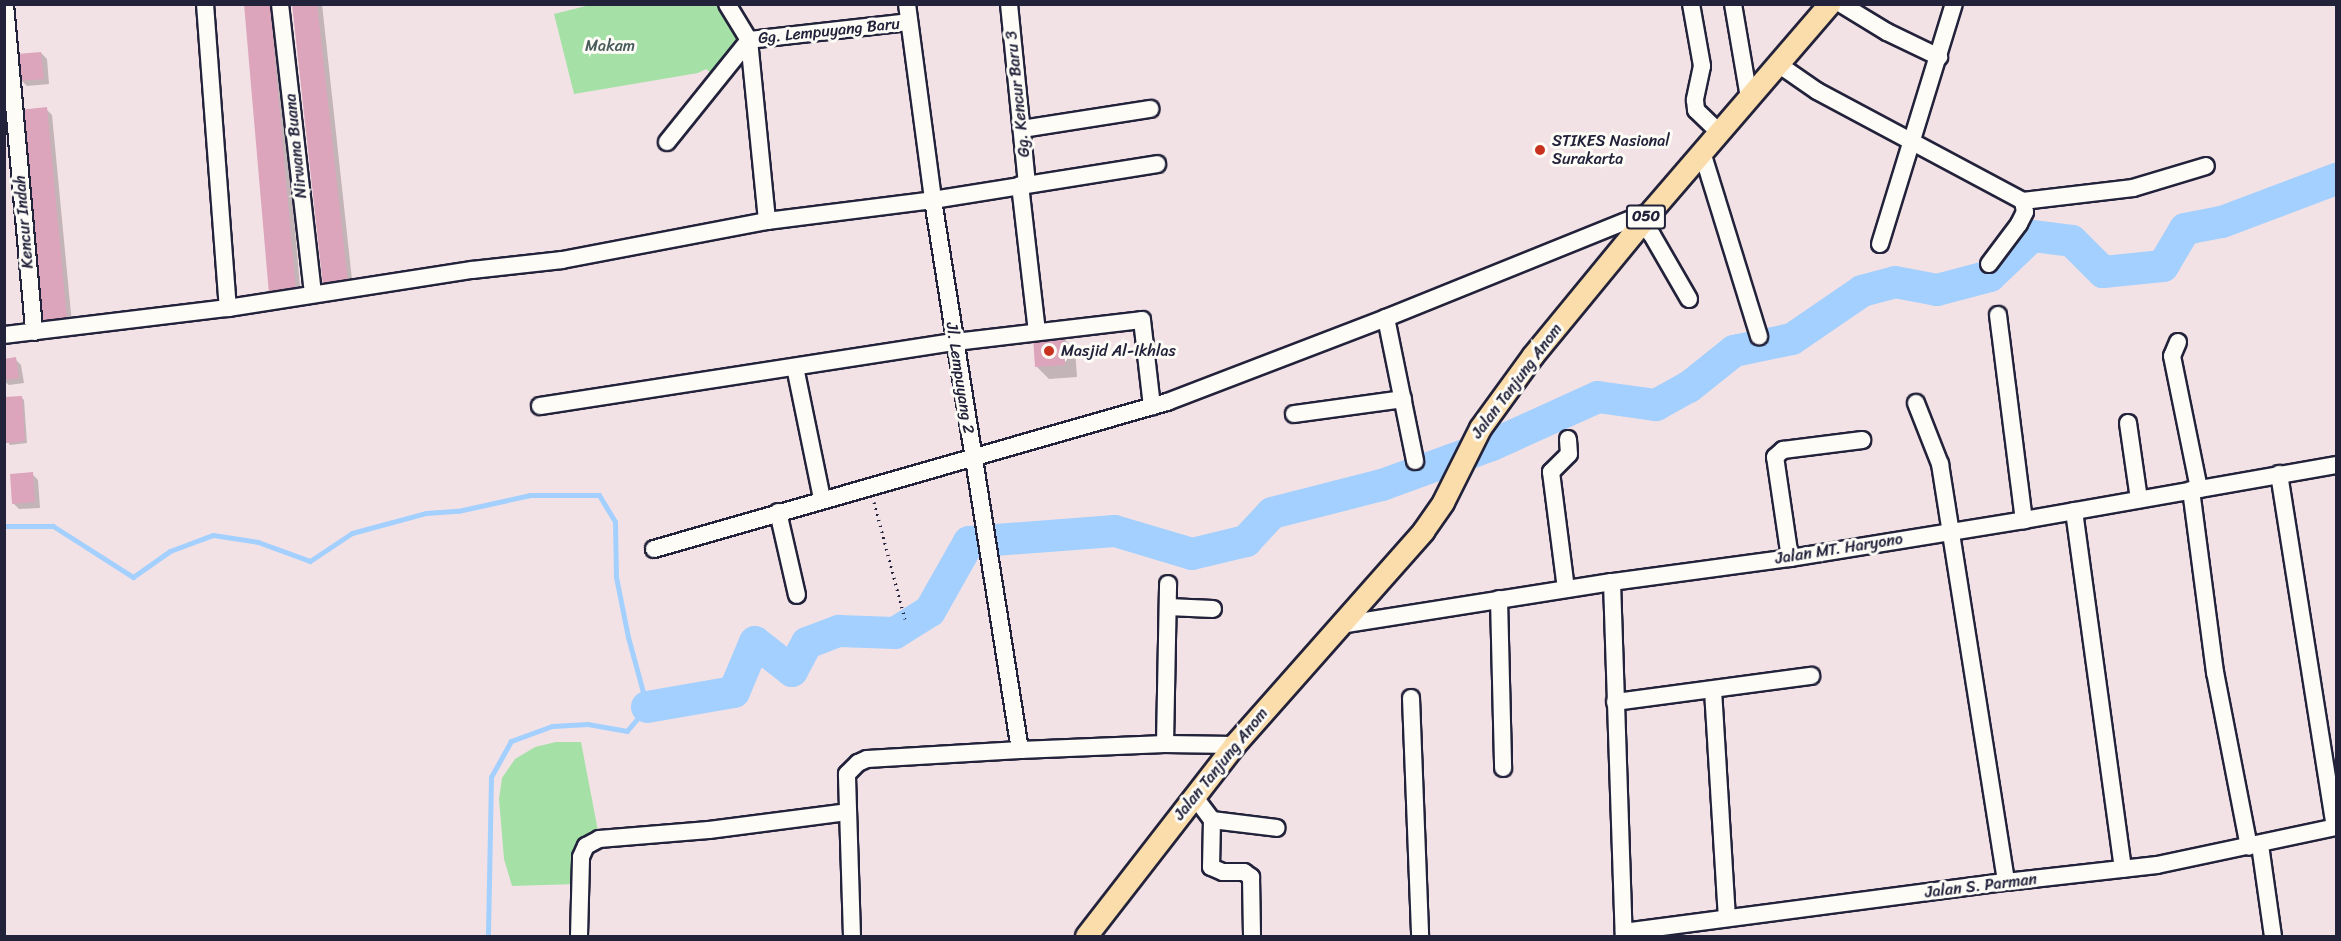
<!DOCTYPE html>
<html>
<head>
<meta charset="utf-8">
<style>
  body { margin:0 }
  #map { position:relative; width:2341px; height:941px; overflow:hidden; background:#f3e2e5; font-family:Sriracha,sans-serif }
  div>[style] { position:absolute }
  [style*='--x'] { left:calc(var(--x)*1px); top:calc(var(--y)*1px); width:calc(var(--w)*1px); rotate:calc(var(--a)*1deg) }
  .green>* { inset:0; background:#a5e1a7 }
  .shadow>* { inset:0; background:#0003 }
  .stream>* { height:5px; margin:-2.5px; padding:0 2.5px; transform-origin:2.5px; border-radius:2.5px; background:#a3d0fe }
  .river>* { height:32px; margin:-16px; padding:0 16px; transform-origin:16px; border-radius:16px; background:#a3d0fe }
  .building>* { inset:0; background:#dca5bb }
  .path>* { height:3px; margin-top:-1.5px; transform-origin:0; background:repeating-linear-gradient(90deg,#22223b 0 1.5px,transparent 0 6px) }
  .roads { filter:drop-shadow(2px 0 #22223b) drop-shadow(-2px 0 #22223b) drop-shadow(0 2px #22223b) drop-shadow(0 -2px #22223b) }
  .minor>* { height:16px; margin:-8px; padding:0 8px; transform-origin:8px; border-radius:8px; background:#fdfcf7 }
  .major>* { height:21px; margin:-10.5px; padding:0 10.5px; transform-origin:10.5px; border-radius:10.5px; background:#fbddab }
  .dots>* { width:16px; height:16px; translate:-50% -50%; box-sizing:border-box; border:3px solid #fdfcf7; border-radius:50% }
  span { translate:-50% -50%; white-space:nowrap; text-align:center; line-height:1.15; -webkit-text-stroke:6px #fdfcf7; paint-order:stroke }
  .shield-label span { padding:2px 4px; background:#fdfcf7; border:2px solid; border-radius:4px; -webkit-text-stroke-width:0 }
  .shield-label { font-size:15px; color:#22223b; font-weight:700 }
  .street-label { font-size:16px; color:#22223b }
  .park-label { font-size:16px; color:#495b5b }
  .poi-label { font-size:16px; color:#22223b }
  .left { translate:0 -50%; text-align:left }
  .frame { position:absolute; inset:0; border:6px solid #22223b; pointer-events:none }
</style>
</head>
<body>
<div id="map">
  <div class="green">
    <i style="clip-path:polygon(594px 4px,721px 5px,742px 39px,711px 73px,706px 69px,698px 73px,574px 94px,554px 14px)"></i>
    <i style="clip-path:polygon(556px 742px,581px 742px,599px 836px,576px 884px,512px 886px,504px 859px,499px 799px,502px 778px,515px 759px,535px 747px)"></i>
  </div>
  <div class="shadow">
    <i style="clip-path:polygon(245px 4px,275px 4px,301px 297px,277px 299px)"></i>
    <i style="clip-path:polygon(293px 4px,322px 4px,353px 289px,325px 285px)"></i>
    <i style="clip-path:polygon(41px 53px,47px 59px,49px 84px,27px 86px,21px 80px)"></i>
    <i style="clip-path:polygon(46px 109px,52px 115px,72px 324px,47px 327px,41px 321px)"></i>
    <i style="clip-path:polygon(1062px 337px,1075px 349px,1077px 377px,1049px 379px,1036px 366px)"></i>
    <i style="clip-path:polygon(15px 359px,21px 365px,24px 383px,9px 385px,4px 381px,4px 360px)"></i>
    <i style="clip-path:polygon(21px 397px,24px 400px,27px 443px,10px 445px,8px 442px)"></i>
    <i style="clip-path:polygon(32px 474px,38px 480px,40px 508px,19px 509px,13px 503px)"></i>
  </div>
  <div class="stream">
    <i style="--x:4;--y:526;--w:49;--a:0"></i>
    <i style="--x:53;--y:526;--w:95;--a:32.5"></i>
    <i style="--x:133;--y:577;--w:45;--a:-35.1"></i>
    <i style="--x:170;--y:551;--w:46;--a:-20.4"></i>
    <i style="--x:213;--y:535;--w:46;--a:8.8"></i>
    <i style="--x:258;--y:542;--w:55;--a:20.1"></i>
    <i style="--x:310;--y:561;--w:50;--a:-33.7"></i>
    <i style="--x:352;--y:533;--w:77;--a:-15.1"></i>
    <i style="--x:426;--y:513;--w:32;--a:-4"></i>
    <i style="--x:458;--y:511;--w:74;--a:-12.5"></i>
    <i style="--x:530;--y:495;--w:69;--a:0"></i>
    <i style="--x:599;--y:495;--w:31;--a:59"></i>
    <i style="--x:615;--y:522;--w:55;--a:89"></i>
    <i style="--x:616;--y:577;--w:61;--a:78.7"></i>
    <i style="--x:628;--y:637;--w:73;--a:74.8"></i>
    <i style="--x:647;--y:707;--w:31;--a:130"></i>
    <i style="--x:627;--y:731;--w:40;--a:-170"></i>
    <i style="--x:588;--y:724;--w:36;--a:177"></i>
    <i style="--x:552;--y:726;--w:44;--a:159.9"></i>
    <i style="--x:511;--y:741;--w:41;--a:119.1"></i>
    <i style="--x:491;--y:777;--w:159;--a:91.1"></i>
  </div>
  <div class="river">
    <i style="--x:647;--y:707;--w:88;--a:-9.8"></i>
    <i style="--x:734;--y:692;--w:54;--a:-67.2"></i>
    <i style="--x:755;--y:642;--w:47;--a:38.1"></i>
    <i style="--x:792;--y:671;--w:32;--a:-62"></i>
    <i style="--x:807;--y:643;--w:34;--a:-21"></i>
    <i style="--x:839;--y:631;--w:56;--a:2"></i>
    <i style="--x:895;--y:633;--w:41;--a:-32.2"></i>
    <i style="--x:930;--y:611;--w:79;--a:-60.5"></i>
    <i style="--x:969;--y:542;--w:146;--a:-4.3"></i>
    <i style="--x:1115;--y:531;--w:80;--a:16.6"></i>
    <i style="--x:1192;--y:554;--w:56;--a:-13.5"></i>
    <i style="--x:1246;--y:541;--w:38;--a:-47"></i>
    <i style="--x:1272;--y:513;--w:114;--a:-14.3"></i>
    <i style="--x:1382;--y:485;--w:117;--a:-20"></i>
    <i style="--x:1492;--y:445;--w:116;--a:-24.4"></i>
    <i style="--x:1598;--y:397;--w:59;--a:7.9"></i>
    <i style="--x:1656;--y:405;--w:38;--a:-29"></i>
    <i style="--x:1689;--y:387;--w:58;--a:-38.7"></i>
    <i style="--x:1734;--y:351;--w:59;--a:-11.7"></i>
    <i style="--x:1792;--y:339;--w:85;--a:-34.4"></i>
    <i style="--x:1862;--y:291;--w:34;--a:-15"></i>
    <i style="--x:1895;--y:282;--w:43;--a:10.8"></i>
    <i style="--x:1937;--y:290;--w:55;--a:-14.8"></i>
    <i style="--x:1990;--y:276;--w:58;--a:-43.6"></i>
    <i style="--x:2032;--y:236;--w:40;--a:7.1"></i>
    <i style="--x:2072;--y:241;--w:44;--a:45"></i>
    <i style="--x:2103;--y:272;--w:60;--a:-5.7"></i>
    <i style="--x:2163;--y:266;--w:43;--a:-59.3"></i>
    <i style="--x:2185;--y:229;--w:38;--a:-11"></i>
    <i style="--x:2222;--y:222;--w:122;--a:-20.7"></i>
  </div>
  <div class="building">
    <i style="clip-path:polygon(244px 4px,270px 4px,296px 291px,269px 294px)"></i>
    <i style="clip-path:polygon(292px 4px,317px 4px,348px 283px,323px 286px)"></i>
    <i style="clip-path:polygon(41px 52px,44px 79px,19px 81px,17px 54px)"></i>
    <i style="clip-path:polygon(47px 107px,67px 319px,40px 322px,19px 110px)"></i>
    <i style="clip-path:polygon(1063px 335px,1065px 365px,1035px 367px,1033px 337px)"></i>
    <i style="clip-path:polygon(16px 357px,19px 378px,4px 380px,4px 359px)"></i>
    <i style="clip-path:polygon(22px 396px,25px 441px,6px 443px,4px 397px)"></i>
    <i style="clip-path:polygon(33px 472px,35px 502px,12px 504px,10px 474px)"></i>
  </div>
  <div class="path">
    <i style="--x:874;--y:502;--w:121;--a:75.2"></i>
  </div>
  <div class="roads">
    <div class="minor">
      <i style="--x:5;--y:4;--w:329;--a:84.9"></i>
      <i style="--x:205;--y:4;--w:305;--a:85.7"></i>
      <i style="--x:280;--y:4;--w:285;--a:83.5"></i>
      <i style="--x:727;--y:4;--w:42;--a:58.6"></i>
      <i style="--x:749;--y:40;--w:182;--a:84.3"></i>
      <i style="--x:907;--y:4;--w:198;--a:82.4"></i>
      <i style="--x:933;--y:200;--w:557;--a:81.01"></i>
      <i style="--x:1009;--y:4;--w:181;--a:84.3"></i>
      <i style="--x:1691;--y:4;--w:63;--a:79.9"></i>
      <i style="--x:1702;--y:66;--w:35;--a:102"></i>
      <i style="--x:1695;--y:100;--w:10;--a:84"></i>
      <i style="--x:1696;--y:110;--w:32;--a:44"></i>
      <i style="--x:1733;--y:4;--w:95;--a:80.3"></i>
      <i style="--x:1841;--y:4;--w:54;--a:31.3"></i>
      <i style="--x:1887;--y:32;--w:58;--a:25.7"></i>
      <i style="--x:749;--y:40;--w:161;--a:-6.4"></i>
      <i style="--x:1778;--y:64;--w:47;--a:34.7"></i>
      <i style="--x:1817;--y:91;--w:234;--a:28.1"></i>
      <i style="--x:2023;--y:201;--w:11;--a:80"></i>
      <i style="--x:2025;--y:212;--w:13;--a:117"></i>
      <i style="--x:2019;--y:224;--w:50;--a:126.9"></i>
      <i style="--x:1022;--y:129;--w:130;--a:-8.9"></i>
      <i style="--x:667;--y:142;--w:131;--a:-51.2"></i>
      <i style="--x:1702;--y:152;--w:193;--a:72.8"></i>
      <i style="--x:1020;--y:185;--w:148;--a:83.4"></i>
      <i style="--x:2023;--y:201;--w:111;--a:-6.7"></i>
      <i style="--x:2133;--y:188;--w:76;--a:-16.8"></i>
      <i style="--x:1641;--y:223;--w:16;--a:47"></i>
      <i style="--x:1652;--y:235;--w:74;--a:60"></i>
      <i style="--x:1880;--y:244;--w:251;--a:-72.9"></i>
      <i style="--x:1998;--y:315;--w:207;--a:82.8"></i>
      <i style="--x:1386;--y:318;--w:146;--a:78.5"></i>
      <i style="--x:4;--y:335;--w:226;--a:-6.9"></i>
      <i style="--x:228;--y:308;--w:247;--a:-8.9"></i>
      <i style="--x:472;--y:270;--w:91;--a:-6.3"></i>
      <i style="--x:562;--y:260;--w:209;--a:-10.8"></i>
      <i style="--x:767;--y:221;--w:167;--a:-7.2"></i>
      <i style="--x:933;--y:200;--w:227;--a:-9.1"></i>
      <i style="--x:2178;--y:342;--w:15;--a:113"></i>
      <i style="--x:2172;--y:356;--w:136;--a:78.5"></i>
      <i style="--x:795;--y:367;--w:135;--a:78.4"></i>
      <i style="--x:1916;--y:403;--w:66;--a:68.5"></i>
      <i style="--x:1940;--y:464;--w:423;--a:81"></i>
      <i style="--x:540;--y:406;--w:420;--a:-8.8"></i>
      <i style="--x:955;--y:342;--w:188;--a:-6.7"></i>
      <i style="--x:1142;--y:320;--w:87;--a:83.4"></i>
      <i style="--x:1294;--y:414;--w:110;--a:-7.8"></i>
      <i style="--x:2128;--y:423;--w:77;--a:81.8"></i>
      <i style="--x:2279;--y:474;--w:357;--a:81"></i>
      <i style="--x:2191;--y:490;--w:184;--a:82.5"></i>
      <i style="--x:2215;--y:672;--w:178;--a:79"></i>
      <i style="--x:2074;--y:511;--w:361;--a:82.2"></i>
      <i style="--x:778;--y:512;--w:85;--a:77.1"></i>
      <i style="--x:654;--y:549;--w:534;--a:-15.99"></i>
      <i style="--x:1167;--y:402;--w:235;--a:-21"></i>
      <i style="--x:1386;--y:318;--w:286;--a:-22"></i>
      <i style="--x:1790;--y:558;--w:102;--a:-98.4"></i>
      <i style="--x:1775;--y:457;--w:11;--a:-41"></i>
      <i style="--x:1783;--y:450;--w:80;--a:-7.2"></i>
      <i style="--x:1612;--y:582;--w:354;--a:88.1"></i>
      <i style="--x:1566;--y:589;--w:118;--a:-97.3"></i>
      <i style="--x:1551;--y:472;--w:25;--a:-45"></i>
      <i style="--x:1569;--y:454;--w:15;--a:-94"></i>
      <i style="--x:1499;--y:599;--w:169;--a:88.6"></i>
      <i style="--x:1168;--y:607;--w:45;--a:2.5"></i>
      <i style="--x:1340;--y:625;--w:275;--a:-9"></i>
      <i style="--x:1612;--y:582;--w:180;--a:-7.7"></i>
      <i style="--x:1790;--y:558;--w:237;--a:-9.2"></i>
      <i style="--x:2024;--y:520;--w:317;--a:-10"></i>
      <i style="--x:1713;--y:690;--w:228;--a:86.5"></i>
      <i style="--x:1411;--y:698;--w:238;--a:87.8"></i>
      <i style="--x:1615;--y:702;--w:198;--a:-7.6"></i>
      <i style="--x:1165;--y:744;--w:160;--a:-88.9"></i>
      <i style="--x:1194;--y:796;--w:30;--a:53"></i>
      <i style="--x:1212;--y:820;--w:47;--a:91.2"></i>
      <i style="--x:1211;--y:867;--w:13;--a:23"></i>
      <i style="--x:1223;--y:872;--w:21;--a:0"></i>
      <i style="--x:1244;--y:872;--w:9;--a:36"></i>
      <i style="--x:1251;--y:877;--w:59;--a:89"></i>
      <i style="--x:1212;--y:820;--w:65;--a:7"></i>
      <i style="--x:2260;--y:845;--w:92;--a:81.9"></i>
      <i style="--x:1624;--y:932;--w:385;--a:-7.5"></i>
      <i style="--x:2006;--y:882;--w:152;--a:-6.4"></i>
      <i style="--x:2157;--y:865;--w:183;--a:-12"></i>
      <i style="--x:579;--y:936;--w:79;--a:-88.5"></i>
      <i style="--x:581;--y:857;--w:12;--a:-66"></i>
      <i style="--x:586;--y:846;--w:15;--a:-28"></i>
      <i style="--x:599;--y:839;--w:110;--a:-4.7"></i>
      <i style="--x:709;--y:830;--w:139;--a:-7.4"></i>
      <i style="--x:852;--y:936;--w:162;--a:-91.8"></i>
      <i style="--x:847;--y:774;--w:16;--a:-45"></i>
      <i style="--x:858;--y:763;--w:10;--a:-24"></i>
      <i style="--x:867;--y:759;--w:153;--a:-3.4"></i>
      <i style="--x:1020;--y:750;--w:145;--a:-2.4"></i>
      <i style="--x:1165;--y:744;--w:69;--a:0.8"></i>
    </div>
    <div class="major">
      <i style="--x:1086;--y:936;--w:242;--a:-52.2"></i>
      <i style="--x:1234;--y:745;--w:286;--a:-48.5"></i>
      <i style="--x:1423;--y:531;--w:35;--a:-55"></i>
      <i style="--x:1443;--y:502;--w:83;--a:-63.4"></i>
      <i style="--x:1480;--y:428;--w:90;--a:-54"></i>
      <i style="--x:1533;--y:355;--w:188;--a:-50.6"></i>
      <i style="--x:1652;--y:210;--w:272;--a:-49.3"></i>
    </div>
  </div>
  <div class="dots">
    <i style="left:1540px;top:150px;background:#c8321e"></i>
    <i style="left:1049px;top:351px;background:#c8321e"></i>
  </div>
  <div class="shield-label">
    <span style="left:1646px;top:217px">050</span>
  </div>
  <div class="street-label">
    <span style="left:829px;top:31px;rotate:-6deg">Gg. Lempuyang Baru</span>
    <span style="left:1018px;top:94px;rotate:-96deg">Gg. Kencur Baru 3</span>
    <span style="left:296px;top:146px;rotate:-96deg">Nirwana Buana</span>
    <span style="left:24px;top:222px;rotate:-95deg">Kencur Indah</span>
    <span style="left:960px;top:378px;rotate:81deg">Jl. Lempuyang 2</span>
    <span style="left:1517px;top:381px;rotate:-53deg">Jalan Tanjung Anom</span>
    <span style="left:1839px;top:549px;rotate:-9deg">Jalan MT. Haryono</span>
    <span style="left:1221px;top:764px;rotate:-51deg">Jalan Tanjung Anom</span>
    <span style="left:1981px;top:886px;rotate:-7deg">Jalan S. Parman</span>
  </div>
  <div class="park-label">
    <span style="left:610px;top:46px">Makam</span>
  </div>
  <div class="poi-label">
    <span class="left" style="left:1552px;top:150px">STIKES Nasional<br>Surakarta</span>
    <span class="left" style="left:1061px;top:351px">Masjid Al-Ikhlas</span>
  </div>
  <div class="frame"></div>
</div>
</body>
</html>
